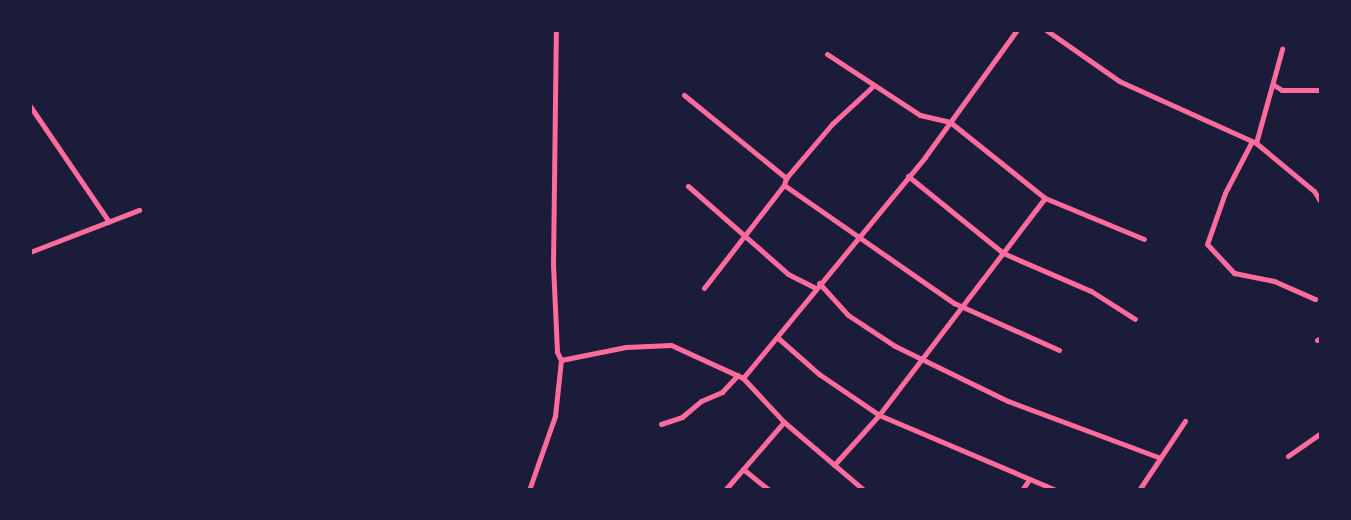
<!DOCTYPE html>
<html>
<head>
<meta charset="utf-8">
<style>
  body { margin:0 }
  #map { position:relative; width:1351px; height:520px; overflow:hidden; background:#1b1b3a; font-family:Literata,serif }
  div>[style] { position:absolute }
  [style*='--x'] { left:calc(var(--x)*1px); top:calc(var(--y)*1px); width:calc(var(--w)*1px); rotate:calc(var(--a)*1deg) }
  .minor>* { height:5px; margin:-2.5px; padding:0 2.5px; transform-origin:2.5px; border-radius:2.5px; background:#ff6b9d }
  span { translate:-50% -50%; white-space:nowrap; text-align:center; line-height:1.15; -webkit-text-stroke:6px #1b1b3a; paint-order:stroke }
  .frame { position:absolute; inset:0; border:32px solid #1b1b3a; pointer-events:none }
</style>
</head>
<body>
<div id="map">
  <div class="minor">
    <i style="--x:1046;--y:30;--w:89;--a:34.9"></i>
    <i style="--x:1119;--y:81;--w:150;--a:24.3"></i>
    <i style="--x:1256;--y:143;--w:75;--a:39.6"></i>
    <i style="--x:1314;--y:191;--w:13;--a:58"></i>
    <i style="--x:827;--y:54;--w:111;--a:33.3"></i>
    <i style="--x:920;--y:115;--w:31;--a:13"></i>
    <i style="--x:950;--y:122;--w:122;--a:38.7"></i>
    <i style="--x:1045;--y:198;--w:107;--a:22.5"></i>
    <i style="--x:1274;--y:85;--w:9;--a:32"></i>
    <i style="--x:1282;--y:90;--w:39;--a:0"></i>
    <i style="--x:872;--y:87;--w:54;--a:137.2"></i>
    <i style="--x:832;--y:124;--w:71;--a:130.4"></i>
    <i style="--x:786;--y:178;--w:7;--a:106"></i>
    <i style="--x:784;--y:185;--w:207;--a:34.8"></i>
    <i style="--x:954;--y:303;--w:115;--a:24.1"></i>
    <i style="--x:684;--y:95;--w:132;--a:39.1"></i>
    <i style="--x:30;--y:106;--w:140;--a:55.7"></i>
    <i style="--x:1251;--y:143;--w:56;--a:117.5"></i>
    <i style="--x:1225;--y:193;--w:54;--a:109.4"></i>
    <i style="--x:1207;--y:244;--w:40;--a:47"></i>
    <i style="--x:1234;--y:273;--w:41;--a:11.3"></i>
    <i style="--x:1274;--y:281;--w:45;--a:23.7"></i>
    <i style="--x:1256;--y:143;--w:98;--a:-74.5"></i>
    <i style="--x:908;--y:176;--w:122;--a:39"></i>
    <i style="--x:1003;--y:253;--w:96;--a:23.4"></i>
    <i style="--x:1091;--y:291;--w:52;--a:32.5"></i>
    <i style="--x:688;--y:186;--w:133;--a:41.3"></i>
    <i style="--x:788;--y:274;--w:31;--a:27"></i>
    <i style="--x:30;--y:252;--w:117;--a:-21.1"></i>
    <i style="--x:819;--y:283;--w:43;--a:47.8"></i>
    <i style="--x:848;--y:315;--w:56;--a:33.4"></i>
    <i style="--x:895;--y:346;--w:126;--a:26"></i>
    <i style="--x:1008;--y:401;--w:160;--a:20.5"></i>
    <i style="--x:704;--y:288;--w:130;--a:-52.2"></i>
    <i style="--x:778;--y:338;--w:55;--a:41.3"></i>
    <i style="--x:819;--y:374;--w:73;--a:34.3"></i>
    <i style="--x:879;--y:415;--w:192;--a:23"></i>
    <i style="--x:1317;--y:340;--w:4;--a:-27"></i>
    <i style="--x:561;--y:360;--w:66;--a:-11.3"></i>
    <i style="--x:626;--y:347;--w:45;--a:-2.5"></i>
    <i style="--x:671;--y:345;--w:79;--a:24.6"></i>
    <i style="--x:743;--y:378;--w:286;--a:-50.5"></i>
    <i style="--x:925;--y:157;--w:157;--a:-54.1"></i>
    <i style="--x:743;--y:378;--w:60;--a:47"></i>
    <i style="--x:784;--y:422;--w:105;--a:40.4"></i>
    <i style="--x:661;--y:424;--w:22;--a:-18"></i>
    <i style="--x:682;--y:417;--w:25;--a:-40"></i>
    <i style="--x:701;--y:401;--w:23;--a:-23"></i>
    <i style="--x:722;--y:392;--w:23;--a:-47"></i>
    <i style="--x:1288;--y:456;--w:40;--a:-34.9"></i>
    <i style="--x:834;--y:465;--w:67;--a:-48"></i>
    <i style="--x:879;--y:415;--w:273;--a:-52.6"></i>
    <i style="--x:743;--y:469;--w:33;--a:39"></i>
    <i style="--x:529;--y:490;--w:78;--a:-70.6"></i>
    <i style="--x:555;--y:416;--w:56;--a:-83.9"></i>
    <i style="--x:561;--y:360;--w:9;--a:-117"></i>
    <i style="--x:557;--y:352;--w:87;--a:-92.6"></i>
    <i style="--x:553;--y:265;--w:235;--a:-89.3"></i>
    <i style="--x:725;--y:490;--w:90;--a:-49.1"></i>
    <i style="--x:1022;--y:490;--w:11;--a:-56"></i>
    <i style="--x:1139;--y:490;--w:83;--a:-56.3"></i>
  </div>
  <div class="frame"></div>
</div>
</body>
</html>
